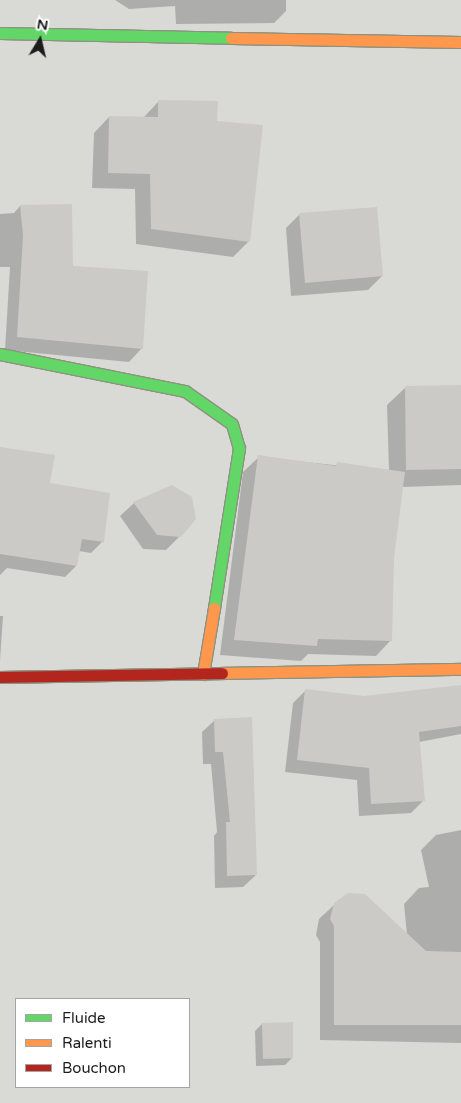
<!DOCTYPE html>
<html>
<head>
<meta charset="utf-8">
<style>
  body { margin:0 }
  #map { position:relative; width:461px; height:1103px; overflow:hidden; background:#eaeae5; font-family:"Varela Round",sans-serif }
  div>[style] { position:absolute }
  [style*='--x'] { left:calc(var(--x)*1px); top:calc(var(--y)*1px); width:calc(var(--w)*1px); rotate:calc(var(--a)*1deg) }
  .residential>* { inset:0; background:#d9d9d6 }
  .shadow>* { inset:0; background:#0003 }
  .building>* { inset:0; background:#cbcac6 }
  .roads { filter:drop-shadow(1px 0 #8c927f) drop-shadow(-1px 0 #8c927f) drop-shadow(0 1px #8c927f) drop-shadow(0 -1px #8c927f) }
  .fast>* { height:11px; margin:-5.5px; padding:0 5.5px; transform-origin:5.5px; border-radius:5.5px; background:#63d668 }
  .slow>* { height:11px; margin:-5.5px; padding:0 5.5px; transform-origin:5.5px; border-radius:5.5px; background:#ff974d }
  .jam>* { height:11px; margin:-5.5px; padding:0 5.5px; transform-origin:5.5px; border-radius:5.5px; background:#b3261e }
  span { translate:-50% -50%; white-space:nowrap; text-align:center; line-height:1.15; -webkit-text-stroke:5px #fff; paint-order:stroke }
  .legend { position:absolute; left:15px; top:998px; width:175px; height:90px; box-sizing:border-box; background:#fff; border:1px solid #a4a4a4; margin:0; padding:6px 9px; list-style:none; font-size:15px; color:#1c1c1c }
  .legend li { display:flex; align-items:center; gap:10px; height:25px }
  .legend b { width:25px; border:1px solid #a4a4a4 }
  .north { position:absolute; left:15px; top:15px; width:50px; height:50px; -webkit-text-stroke:4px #fff; paint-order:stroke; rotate:9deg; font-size:14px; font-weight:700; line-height:20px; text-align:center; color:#1c1c1c }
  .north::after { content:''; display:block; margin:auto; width:18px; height:22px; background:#1c1c1c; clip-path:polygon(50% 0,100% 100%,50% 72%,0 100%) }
</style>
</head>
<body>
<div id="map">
  <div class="residential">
    <i style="clip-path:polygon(evenodd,0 0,461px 0,461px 1103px,0 1103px,0 0,16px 999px,189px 999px,189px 1087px,16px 1087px,16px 999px)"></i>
  </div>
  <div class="shadow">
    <i style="clip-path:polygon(115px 0,286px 0,286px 11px,274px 23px,176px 24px,175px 6px,129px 9px)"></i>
    <i style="clip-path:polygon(159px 101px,216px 122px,249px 241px,233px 257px,136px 244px,135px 189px,92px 188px,94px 133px,109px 117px,143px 118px)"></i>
    <i style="clip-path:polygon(20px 206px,142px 348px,129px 362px,5px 350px,10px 267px,0 267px,0 214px,14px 213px)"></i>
    <i style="clip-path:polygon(300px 214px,382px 276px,368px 290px,291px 296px,286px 228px)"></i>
    <i style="clip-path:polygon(461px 386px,461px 485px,402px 487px,393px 558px,391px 640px,376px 656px,308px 654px,301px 661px,220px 655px,243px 472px,259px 457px,389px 471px,387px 405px,405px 388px)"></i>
    <i style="clip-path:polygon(0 448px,49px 484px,103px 541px,91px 553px,79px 551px,76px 566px,65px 577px,7px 568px,0 575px)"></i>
    <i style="clip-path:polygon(172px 487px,180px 536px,166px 550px,143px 549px,120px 516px,134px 503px)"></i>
    <i style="clip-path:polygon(0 616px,3px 616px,0 661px)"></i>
    <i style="clip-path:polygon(461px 686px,461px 734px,419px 742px,424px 800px,411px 813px,359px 816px,357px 780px,285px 772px,293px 703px,306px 690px,364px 697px)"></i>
    <i style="clip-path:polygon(215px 720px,256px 875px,243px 887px,215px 888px,214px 836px,217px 832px,211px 764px,203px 764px,202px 732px)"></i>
    <i style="clip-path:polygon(461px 830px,461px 1043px,320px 1040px,320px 942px,316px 935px,319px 919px,335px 904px,407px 935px,404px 904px,419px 888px,429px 887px,421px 850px,436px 835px)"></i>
    <i style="clip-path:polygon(262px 1024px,292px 1058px,285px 1065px,256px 1066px,255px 1031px)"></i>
  </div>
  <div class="building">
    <i style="clip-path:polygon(158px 100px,218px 101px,217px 121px,263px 125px,250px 242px,151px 229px,150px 174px,108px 173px,109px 116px,158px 117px)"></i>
    <i style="clip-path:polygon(72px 204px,73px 266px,148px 271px,143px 349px,17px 337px,23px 236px,20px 205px)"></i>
    <i style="clip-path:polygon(377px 207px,383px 276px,305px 283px,299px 213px)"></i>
    <i style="clip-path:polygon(461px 385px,461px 469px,406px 470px,405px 386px)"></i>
    <i style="clip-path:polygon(0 447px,55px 455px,50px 483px,110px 493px,104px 542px,82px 539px,77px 566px,0 554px)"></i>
    <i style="clip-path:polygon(258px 455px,336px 466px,337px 462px,405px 472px,394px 558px,392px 641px,318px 639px,317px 646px,234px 640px)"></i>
    <i style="clip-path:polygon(172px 485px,192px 497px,196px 519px,181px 537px,157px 535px,133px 502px)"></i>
    <i style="clip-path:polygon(461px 685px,461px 726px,419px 732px,425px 801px,371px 804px,369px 768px,297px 760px,305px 689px,364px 696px)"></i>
    <i style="clip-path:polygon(252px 717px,257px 875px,227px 876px,226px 822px,230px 822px,223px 752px,215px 752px,214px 719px)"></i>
    <i style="clip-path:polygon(348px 893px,365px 894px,426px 951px,461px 952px,461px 1025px,334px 1025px,334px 926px,330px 919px,334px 903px)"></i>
    <i style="clip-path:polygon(293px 1022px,293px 1058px,263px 1059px,262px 1023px)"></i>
  </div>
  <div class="roads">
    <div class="fast">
      <i style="--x:0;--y:33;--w:231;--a:1.2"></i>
      <i style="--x:0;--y:354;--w:189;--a:11.3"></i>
      <i style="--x:185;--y:391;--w:57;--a:35.1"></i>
      <i style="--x:232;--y:424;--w:25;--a:74"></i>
      <i style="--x:239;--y:448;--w:162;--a:98.9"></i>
    </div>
    <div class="slow">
      <i style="--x:231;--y:38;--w:230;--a:1"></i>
      <i style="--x:222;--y:673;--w:239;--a:-1"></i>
      <i style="--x:203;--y:674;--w:67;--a:-80.5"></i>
    </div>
    <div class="jam">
      <i style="--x:0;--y:677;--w:222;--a:-1"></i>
    </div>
  </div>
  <ul class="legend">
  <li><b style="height:6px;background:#63d668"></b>Fluide</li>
  <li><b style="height:6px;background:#ff974d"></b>Ralenti</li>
  <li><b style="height:6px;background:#b3261e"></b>Bouchon</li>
  </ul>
  <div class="north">N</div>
</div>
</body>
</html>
